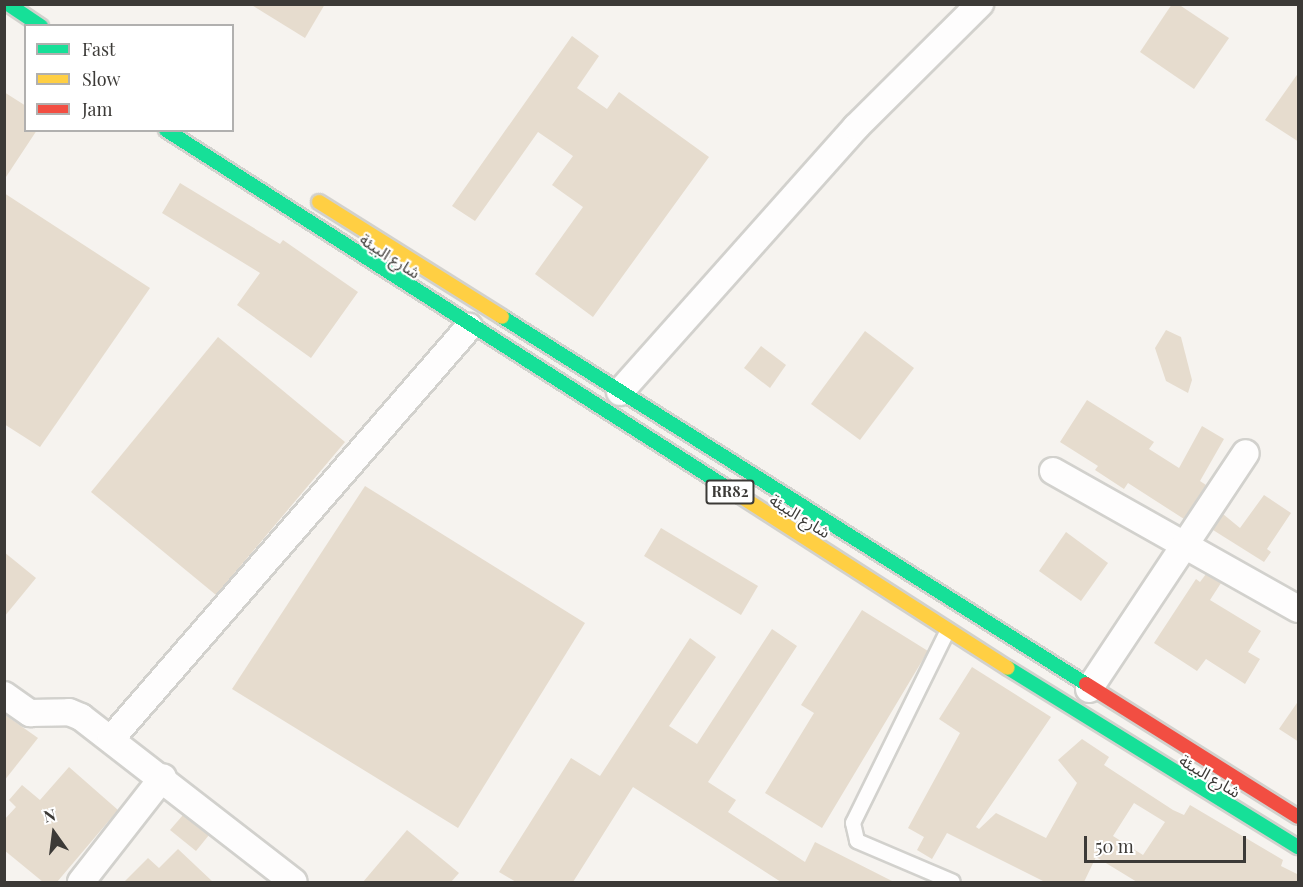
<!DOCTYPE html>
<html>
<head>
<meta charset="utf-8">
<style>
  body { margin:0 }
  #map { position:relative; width:1303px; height:887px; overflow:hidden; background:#f6f3ef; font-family:"Playfair Display","Noto Sans Arabic",serif }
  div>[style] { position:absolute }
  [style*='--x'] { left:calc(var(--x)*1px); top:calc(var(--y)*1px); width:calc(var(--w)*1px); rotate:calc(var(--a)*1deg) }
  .building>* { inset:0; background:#e6dcce }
  .roads { filter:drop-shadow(2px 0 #d2d1cd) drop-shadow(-2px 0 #d2d1cd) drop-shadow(0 2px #d2d1cd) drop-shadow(0 -2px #d2d1cd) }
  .lane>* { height:14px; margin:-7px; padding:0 7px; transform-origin:7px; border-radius:7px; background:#fefdfd }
  .street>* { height:26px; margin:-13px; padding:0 13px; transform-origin:13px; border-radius:13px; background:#fefdfd }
  .fast>* { height:14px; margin:-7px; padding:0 7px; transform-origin:7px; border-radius:7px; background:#16e098 }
  .slow>* { height:14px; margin:-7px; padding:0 7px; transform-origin:7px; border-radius:7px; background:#ffcf43 }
  .jam>* { height:14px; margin:-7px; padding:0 7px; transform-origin:7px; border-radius:7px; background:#f24e42 }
  span { translate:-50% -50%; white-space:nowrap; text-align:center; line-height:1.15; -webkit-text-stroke:4.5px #fff; paint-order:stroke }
  .shield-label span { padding:2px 4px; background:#fff; border:2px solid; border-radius:4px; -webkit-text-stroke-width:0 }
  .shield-label { font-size:15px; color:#3c3a37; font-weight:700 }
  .street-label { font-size:16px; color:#3c3a37 }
  .frame { position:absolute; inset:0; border:6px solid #3c3a37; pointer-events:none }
  .legend { position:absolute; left:24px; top:24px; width:210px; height:108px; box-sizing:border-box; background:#fff; border:2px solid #b1b0af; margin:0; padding:8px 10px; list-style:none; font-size:18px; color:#3c3a37 }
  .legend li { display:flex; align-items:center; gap:12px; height:30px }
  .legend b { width:30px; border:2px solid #b1b0af }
  .north { position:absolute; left:24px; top:803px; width:60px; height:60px; -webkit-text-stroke:4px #fff; paint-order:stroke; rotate:346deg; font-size:16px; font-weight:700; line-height:24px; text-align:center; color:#3c3a37 }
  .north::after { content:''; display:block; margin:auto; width:21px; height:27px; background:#3c3a37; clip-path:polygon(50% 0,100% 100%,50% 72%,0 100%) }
  .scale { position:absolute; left:1084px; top:836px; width:162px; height:27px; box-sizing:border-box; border:3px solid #3c3a37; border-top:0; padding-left:8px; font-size:18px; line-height:21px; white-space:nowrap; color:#3c3a37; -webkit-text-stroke:4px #fff; paint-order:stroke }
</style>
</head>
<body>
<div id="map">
  <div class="building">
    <i style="clip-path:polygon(250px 4px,325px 4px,305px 38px)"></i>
    <i style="clip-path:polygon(1172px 4px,1178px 4px,1229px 38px,1194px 89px,1140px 52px)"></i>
    <i style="clip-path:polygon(572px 36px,599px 56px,577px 88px,607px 109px,619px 92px,709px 157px,593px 317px,535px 274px,583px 207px,552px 185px,573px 156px,538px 132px,475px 221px,452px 206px)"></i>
    <i style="clip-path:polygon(1299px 72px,1299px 142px,1265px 120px)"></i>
    <i style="clip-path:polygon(4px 92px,26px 106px,26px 130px,37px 130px,4px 180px)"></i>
    <i style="clip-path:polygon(180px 183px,280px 244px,283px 240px,358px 292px,311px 358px,237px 305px,260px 273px,162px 213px)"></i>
    <i style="clip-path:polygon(4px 193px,150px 288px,40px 447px,4px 424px)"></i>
    <i style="clip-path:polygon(1166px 330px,1181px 337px,1192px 380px,1188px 393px,1166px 381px,1155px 348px)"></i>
    <i style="clip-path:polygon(865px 331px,914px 368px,860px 440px,811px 404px)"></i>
    <i style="clip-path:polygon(218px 337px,345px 442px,216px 595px,91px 492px)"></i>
    <i style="clip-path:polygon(761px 346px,786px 365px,770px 388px,744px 368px)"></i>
    <i style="clip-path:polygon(1087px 400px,1154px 442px,1149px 449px,1179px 468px,1202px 426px,1224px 439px,1200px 481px,1206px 485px,1184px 519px,1128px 483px,1124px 489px,1095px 470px,1098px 466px,1060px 442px)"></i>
    <i style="clip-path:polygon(365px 486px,585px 623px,458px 828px,232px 689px)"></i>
    <i style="clip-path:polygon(1264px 495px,1291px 513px,1267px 549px,1271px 552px,1264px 562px,1213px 530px,1223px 514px,1240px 528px)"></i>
    <i style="clip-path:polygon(661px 528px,758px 586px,741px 615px,644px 556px)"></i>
    <i style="clip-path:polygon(1066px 532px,1108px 563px,1081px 601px,1039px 571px)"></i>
    <i style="clip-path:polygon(4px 552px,36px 578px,4px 617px)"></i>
    <i style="clip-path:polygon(1206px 574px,1221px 583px,1210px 600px,1261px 631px,1248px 652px,1260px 659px,1245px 684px,1206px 659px,1197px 671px,1154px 643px,1196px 579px,1200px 582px)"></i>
    <i style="clip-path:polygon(862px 610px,928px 651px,822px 828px,765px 793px,814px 713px,801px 705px)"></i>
    <i style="clip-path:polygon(772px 629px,797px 646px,708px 782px,736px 800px,728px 812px,805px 862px,815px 842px,894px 882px,781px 882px,633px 787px,573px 882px,516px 882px,499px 872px,571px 758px,600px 776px,690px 638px,716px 657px,669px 726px,697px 744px)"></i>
    <i style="clip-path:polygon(evenodd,972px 667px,1051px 717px,976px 827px,979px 829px,996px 813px,1046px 838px,1077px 783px,1058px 760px,1082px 739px,1109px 757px,1104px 765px,1173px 810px,1184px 815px,1190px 805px,1283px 860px,1281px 866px,1299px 875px,1299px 882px,1137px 882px,1096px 857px,1084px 882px,1045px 882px,947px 833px,932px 859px,917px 850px,924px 837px,908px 828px,960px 733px,939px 719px,972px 667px,1134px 803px,1165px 822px,1143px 855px,1113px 836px,1134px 803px)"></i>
    <i style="clip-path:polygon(1299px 700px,1299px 742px,1279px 729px)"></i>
    <i style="clip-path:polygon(4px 714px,38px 738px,4px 781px)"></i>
    <i style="clip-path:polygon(69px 767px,118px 810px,57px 882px,43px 882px,4px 850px,4px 820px,16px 807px,9px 800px,22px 785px,40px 800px)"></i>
    <i style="clip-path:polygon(183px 815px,209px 835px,196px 851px,170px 830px)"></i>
    <i style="clip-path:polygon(407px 830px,459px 873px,451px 882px,363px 882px)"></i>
    <i style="clip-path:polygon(178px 849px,213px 882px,124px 882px,148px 858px,159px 868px)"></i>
  </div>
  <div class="roads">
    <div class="lane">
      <i style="--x:948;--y:630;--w:215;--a:116.2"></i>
      <i style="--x:853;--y:823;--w:18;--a:77"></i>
      <i style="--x:857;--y:841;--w:104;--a:23.1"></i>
    </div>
    <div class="street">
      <i style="--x:620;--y:392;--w:355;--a:-48.3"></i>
      <i style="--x:856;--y:127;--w:175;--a:-44.8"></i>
      <i style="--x:1053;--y:471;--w:281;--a:29.4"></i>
      <i style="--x:1089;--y:689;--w:283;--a:-56.4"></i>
      <i style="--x:4;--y:695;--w:32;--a:35"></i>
      <i style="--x:30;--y:713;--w:39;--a:-1"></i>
      <i style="--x:69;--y:712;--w:13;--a:23"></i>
      <i style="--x:81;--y:717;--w:269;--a:37.8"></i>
      <i style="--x:111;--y:739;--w:546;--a:-49.01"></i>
      <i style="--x:81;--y:882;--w:133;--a:-52"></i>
    </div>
    <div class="fast">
      <i style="--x:8;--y:4;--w:40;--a:34"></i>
      <i style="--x:166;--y:130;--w:681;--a:32.52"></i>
      <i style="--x:502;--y:317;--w:690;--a:32.15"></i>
      <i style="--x:1008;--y:668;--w:341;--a:31.7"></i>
    </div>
    <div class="slow">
      <i style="--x:319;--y:202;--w:216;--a:32.1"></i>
      <i style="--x:740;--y:496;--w:318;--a:32.7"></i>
    </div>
    <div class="jam">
      <i style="--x:1086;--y:684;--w:250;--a:32.1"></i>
    </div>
  </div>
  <div class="shield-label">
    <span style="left:730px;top:492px">RR82</span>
  </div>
  <div class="street-label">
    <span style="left:390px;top:256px;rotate:33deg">شارع البيئة</span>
    <span style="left:800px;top:516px;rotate:32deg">شارع البيئة</span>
    <span style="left:1210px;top:776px;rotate:31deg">شارع البيئة</span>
  </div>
  <div class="frame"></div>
  <ul class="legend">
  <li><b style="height:8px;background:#16e098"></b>Fast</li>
  <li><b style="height:8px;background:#ffcf43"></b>Slow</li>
  <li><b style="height:8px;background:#f24e42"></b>Jam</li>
  </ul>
  <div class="north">N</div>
  <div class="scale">50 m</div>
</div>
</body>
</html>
